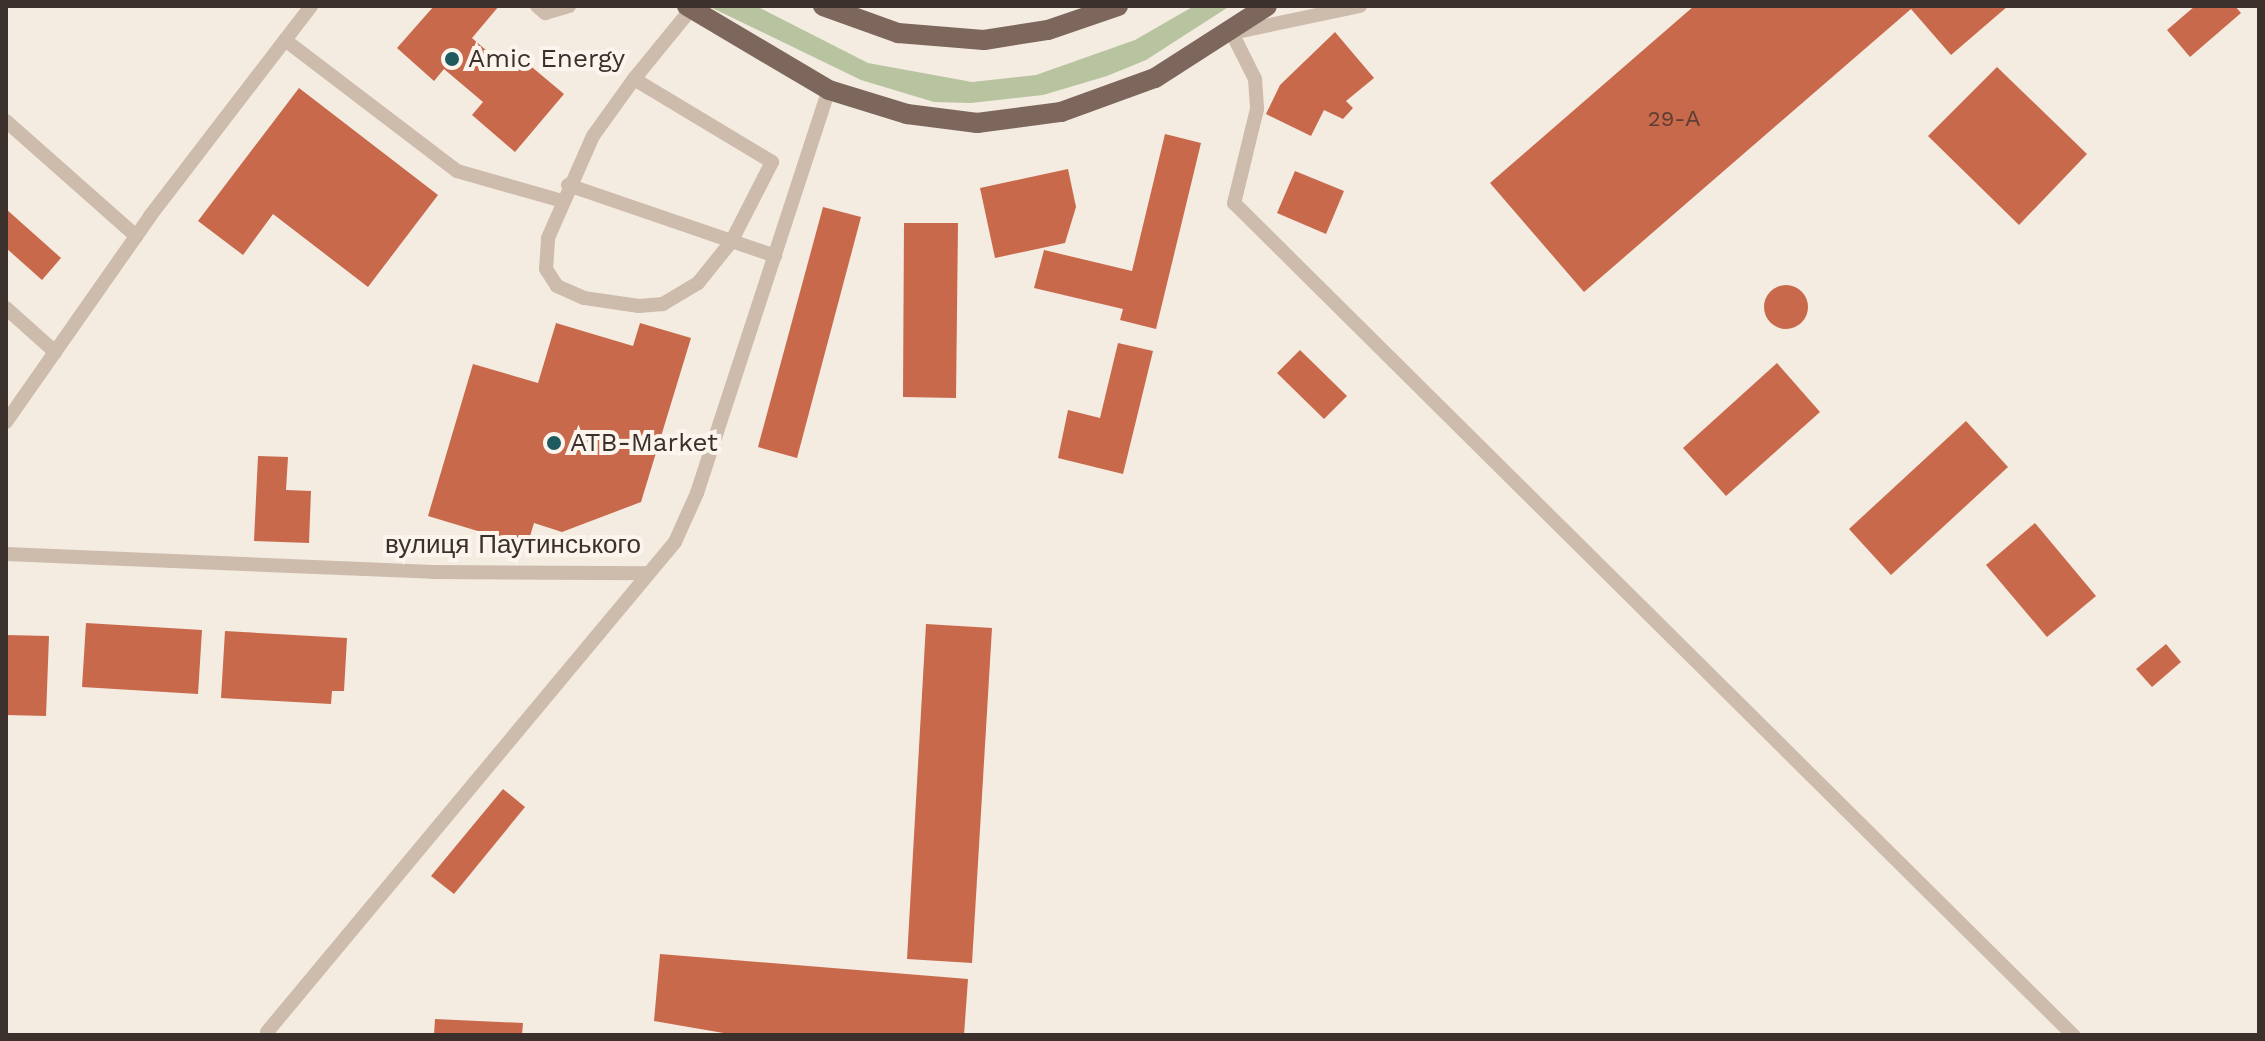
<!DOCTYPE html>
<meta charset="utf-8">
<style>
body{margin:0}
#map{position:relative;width:2265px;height:1041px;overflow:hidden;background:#f4ebe1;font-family:"Work Sans",sans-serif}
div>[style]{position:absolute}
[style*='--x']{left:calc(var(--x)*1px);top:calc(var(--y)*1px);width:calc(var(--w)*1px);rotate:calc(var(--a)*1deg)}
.green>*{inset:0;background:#b8c4a0}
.building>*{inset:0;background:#c8694b}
.round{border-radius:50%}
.lane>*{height:14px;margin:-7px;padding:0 7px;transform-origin:7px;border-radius:7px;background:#cdbbac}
.primary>*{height:20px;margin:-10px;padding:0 10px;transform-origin:10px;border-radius:10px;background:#7d675c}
.dots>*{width:22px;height:22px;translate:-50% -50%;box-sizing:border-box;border:4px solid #fbf5ee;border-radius:50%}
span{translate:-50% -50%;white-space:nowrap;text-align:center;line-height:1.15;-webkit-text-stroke:8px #fbf5ee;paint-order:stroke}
.number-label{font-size:22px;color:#5e3e33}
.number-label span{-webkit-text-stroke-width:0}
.poi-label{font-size:26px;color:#3b302b}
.left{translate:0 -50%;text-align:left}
.street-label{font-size:26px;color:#3b302b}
.frame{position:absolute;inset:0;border:8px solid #3b302b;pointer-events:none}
</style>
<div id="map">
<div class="green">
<div style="clip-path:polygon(708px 6px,756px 6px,868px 63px,972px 82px,1036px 75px,1135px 40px,1194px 6px,1230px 6px,1146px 60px,1107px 76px,1043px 95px,971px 103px,934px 102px,861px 80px)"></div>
</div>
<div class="building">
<div style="clip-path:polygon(434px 6px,499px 6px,472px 38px,510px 71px,521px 58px,564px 94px,515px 152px,472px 115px,483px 102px,444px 69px,434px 81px,397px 48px)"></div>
<div style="clip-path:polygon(1694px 6px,2008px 6px,1951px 55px,1911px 9px,1584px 292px,1490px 183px)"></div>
<div style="clip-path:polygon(2195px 6px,2235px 6px,2241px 13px,2190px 57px,2167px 30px)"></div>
<div style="clip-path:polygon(1335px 32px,1374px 78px,1346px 101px,1353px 108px,1343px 119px,1324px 110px,1311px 136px,1266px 114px,1280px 85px)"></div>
<div style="clip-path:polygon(1997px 67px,2087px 154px,2019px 225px,1928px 136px)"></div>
<div style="clip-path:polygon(299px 88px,438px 195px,368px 287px,273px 214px,243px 255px,198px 221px)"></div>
<div style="clip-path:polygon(1165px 134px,1201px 143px,1156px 329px,1120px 320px,1123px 309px,1034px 288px,1044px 250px,1132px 271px)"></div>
<div style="clip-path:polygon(1068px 169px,1076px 207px,1065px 243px,995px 258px,980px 188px)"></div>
<div style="clip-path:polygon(1295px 171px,1344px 191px,1326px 234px,1277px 213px)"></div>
<div style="clip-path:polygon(823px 207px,861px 217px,797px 458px,758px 447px)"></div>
<div style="clip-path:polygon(6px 209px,61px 258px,42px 280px,6px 248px)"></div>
<div style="clip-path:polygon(904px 223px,958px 223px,956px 398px,903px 397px)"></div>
<div class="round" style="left:1764px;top:285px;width:44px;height:44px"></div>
<div style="clip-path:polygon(556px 323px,633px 346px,640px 323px,691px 338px,641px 502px,562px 532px,534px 523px,527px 546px,428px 516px,473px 364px,538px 383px)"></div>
<div style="clip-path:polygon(1118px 343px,1153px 351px,1123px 474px,1058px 458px,1068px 410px,1100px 418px)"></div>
<div style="clip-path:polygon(1300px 350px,1347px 396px,1324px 419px,1277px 373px)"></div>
<div style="clip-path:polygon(1777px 363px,1820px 412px,1726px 496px,1683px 448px)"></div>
<div style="clip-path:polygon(1966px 421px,2008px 467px,1891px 575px,1849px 529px)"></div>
<div style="clip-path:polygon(258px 456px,288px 457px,286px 490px,311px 491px,309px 543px,254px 541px)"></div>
<div style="clip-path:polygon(2035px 523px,2096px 596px,2047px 637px,1986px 565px)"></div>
<div style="clip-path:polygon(86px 623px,202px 630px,198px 694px,82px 687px)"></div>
<div style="clip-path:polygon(926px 624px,992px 628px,972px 963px,907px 959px)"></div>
<div style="clip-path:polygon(225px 631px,347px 638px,344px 691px,332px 691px,331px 704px,221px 698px)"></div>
<div style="clip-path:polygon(6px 635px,49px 636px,46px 716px,6px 715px)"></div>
<div style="clip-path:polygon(2166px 644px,2181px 662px,2152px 687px,2136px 669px)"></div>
<div style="clip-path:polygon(503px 789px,525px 807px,454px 894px,431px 876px)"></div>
<div style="clip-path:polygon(660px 954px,968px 979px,964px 1035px,735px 1035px,654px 1021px)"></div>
<div style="clip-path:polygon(435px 1019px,523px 1023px,522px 1035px,434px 1035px)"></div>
</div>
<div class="lane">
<div style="--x:537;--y:6;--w:11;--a:41"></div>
<div style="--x:545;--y:13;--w:25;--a:-16"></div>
<div style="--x:1360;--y:6;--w:131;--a:168.1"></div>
<div style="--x:1232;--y:33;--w:51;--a:63.4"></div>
<div style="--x:1255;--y:79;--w:30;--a:86"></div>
<div style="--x:1257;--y:109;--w:97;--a:103.7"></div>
<div style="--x:1234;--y:203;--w:1182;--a:44.76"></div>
<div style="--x:285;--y:40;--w:216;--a:37.3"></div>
<div style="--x:457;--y:171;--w:109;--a:15.9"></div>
<div style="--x:634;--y:79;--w:161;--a:31"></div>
<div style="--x:772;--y:162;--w:90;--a:117.1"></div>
<div style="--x:731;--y:242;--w:53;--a:128.8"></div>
<div style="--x:698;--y:283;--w:41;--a:149"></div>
<div style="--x:663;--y:304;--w:24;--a:175"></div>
<div style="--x:639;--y:306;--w:56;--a:-171.7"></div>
<div style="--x:584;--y:298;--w:30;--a:-156"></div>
<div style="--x:557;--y:286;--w:20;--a:-123"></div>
<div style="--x:546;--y:269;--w:31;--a:-86"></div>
<div style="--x:548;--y:238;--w:111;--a:-66.2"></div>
<div style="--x:593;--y:136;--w:70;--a:-54.3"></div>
<div style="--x:634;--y:79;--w:90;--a:-50.8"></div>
<div style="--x:6;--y:121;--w:174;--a:41.5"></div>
<div style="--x:568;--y:185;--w:219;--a:18.9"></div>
<div style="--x:6;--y:308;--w:66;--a:41.9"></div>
<div style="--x:6;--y:422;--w:251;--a:-55"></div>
<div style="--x:150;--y:216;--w:265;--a:-52.5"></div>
<div style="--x:6;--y:554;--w:427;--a:2.4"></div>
<div style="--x:433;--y:572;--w:216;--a:0.3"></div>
<div style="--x:267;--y:1032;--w:638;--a:-50.22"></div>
<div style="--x:675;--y:542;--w:54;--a:-65.8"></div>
<div style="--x:697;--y:493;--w:424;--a:-71.9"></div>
</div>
<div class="primary">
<div style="--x:687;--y:6;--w:165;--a:30.6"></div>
<div style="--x:829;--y:90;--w:82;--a:17.1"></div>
<div style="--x:907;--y:114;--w:71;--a:7.3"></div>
<div style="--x:977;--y:123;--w:85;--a:-7.5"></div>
<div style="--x:1061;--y:112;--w:100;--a:-19.9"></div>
<div style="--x:1155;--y:78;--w:133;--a:-32.7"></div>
<div style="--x:823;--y:6;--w:80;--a:19.8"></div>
<div style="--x:898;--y:33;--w:86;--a:4.7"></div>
<div style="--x:984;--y:40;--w:65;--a:-8.9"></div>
<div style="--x:1048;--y:30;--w:74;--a:-18.9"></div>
</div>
<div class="dots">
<div style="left:452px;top:59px;background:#1f5a5e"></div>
<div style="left:554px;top:443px;background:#1f5a5e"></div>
</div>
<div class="number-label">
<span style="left:1674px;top:119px">29-А</span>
</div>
<div class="poi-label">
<span class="left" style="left:468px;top:59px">Amic Energy</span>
<span class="left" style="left:570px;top:443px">ATB-Market</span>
</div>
<div class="street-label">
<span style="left:513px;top:545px">вулиця Паутинського</span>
</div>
<div class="frame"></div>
</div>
